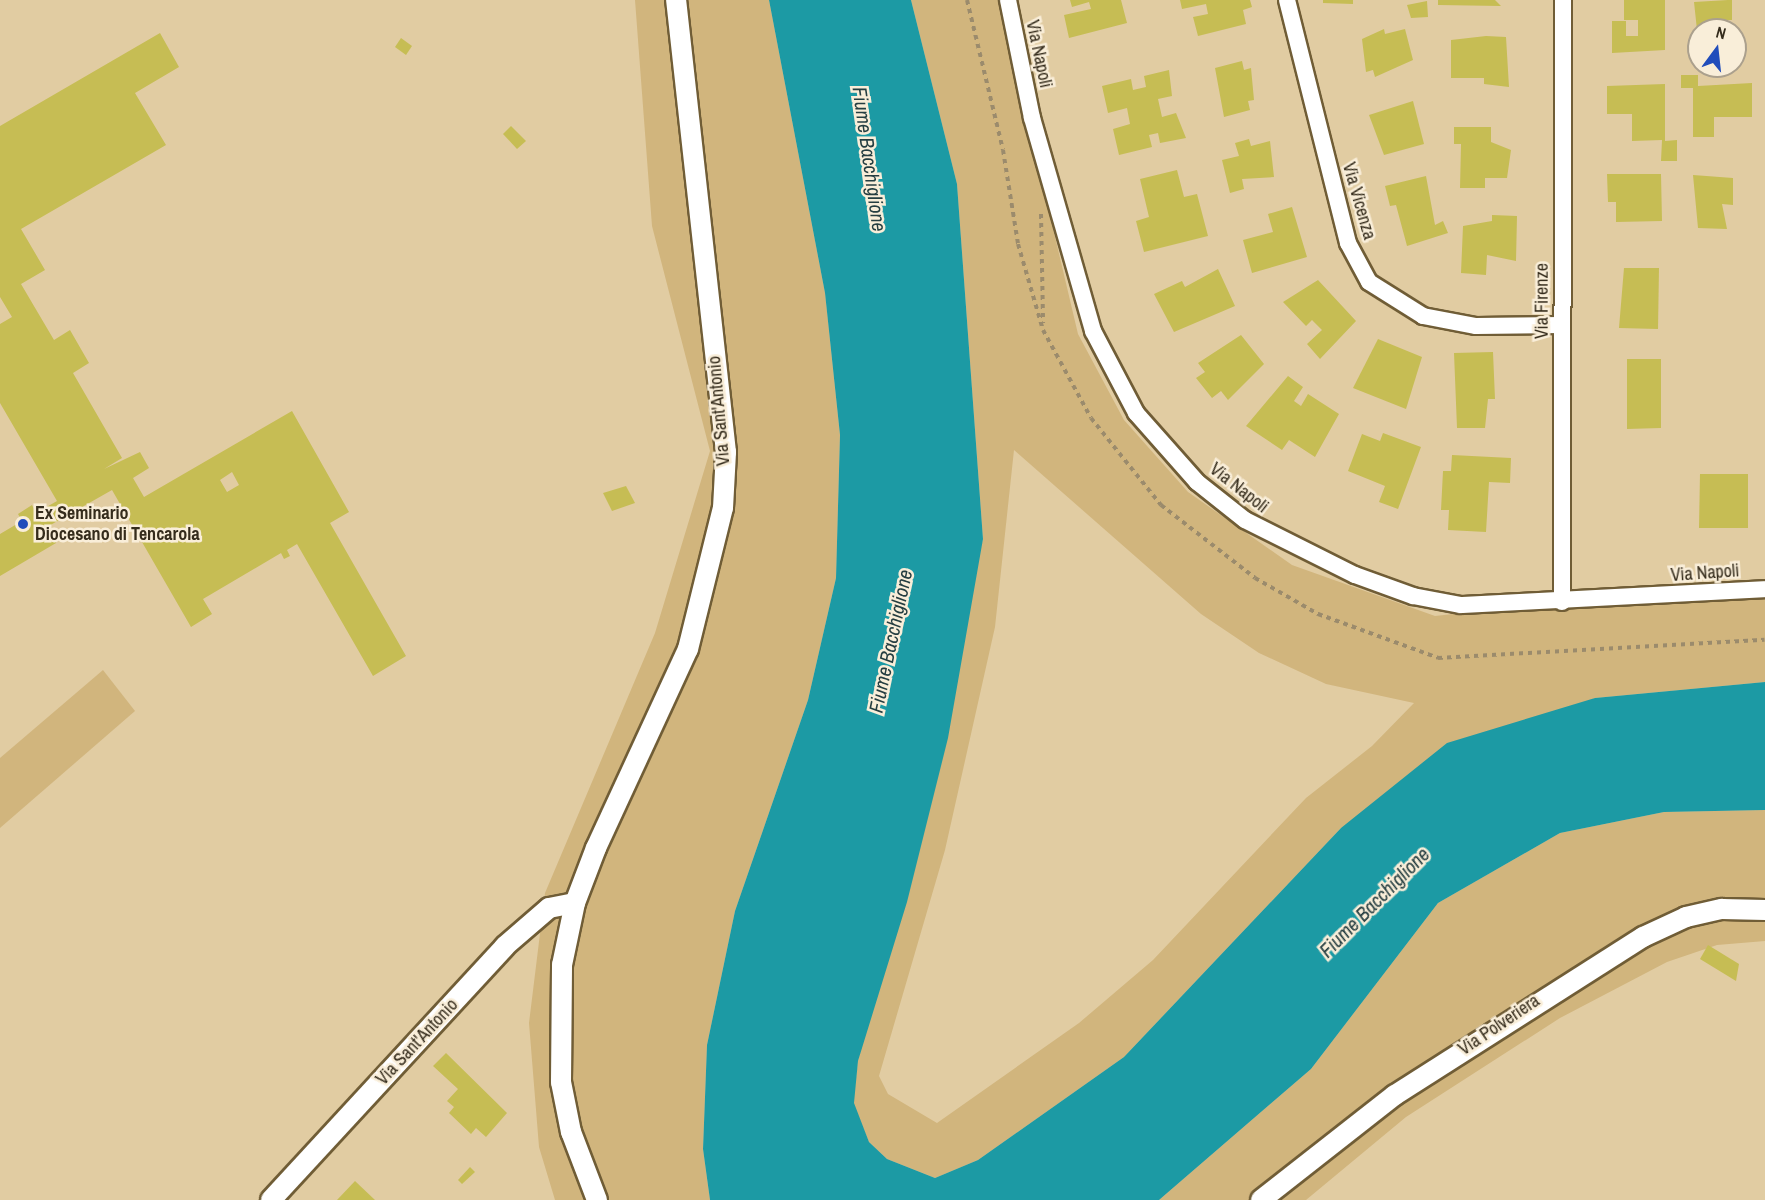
<!DOCTYPE html>
<style>
body{margin:0}
#map{position:relative;width:1765px;height:1200px;overflow:hidden;background:#e1cca2;font-family:"Archivo Narrow",sans-serif}
div>[style]{position:absolute}
[style*='--x']{left:calc(var(--x)*1px);top:calc(var(--y)*1px);width:calc(var(--w)*1px);rotate:calc(var(--a)*1deg)}
.green>*{inset:0;background:#d1b57d}
.water>*{inset:0;background:#1c9aa4}
.building>*{inset:0;background:#c6bd54}
.path>*{height:4px;margin-top:-2px;transform-origin:0;background:repeating-linear-gradient(90deg,#9b8b6c 0 4.5px,transparent 0 9px)}
.roads{filter:drop-shadow(2px 0 #705d36) drop-shadow(-2px 0 #705d36) drop-shadow(0 2px #705d36) drop-shadow(0 -2px #705d36)}
.minor>*{height:16px;margin:-8px;padding:0 8px;transform-origin:8px;border-radius:8px;background:#fff}
.tertiary>*{height:20px;margin:-10px;padding:0 10px;transform-origin:10px;border-radius:10px;background:#fff}
.dots>*{width:16px;height:16px;translate:-50% -50%;box-sizing:border-box;border:3px solid #f9eed9;border-radius:50%}
span{translate:-50% -50%;white-space:nowrap;text-align:center;line-height:1.15;-webkit-text-stroke:5px #f9eed9;paint-order:stroke}
.street-label{font-size:18px;color:#352c1c}
.poi-label{font-size:18px;color:#352c1c;font-weight:700}
.left{translate:0 -50%;text-align:left}
.water-label{font-size:20px;color:#253e41;font-style:italic}
.north{position:absolute;left:1687px;top:18px;width:60px;height:60px;box-sizing:border-box;background:#f9eed9;border:2px solid #aba08d;border-radius:50%;rotate:15deg;font-size:16px;font-weight:700;line-height:24px;text-align:center;color:#352c1c}
.north::after{content:'';display:block;margin:auto;width:21px;height:27px;background:#214dbb;clip-path:polygon(50% 0,100% 100%,50% 72%,0 100%)}
</style>
<div id="map">
<div class="green">
<div style="clip-path:polygon(635px 0,769px 0,825px 293px,840px 435px,836px 578px,808px 700px,735px 911px,707px 1045px,703px 1149px,710px 1200px,555px 1200px,539px 1147px,529px 1023px,545px 893px,655px 633px,710px 451px,652px 226px)"></div>
<div style="clip-path:polygon(evenodd,911px 0,999px 0,1078px 334px,1124px 420px,1188px 492px,1292px 565px,1435px 616px,1562px 602px,1765px 599px,1765px 682px,1595px 698px,1341px 828px,1124px 1057px,978px 1160px,935px 1178px,887px 1159px,869px 1142px,853px 1103px,858px 1061px,983px 539px,957px 184px,911px 0,1014px 450px,1201px 614px,1259px 653px,1326px 684px,1414px 703px,1372px 746px,1306px 798px,1153px 960px,1079px 1023px,937px 1123px,888px 1094px,879px 1076px,945px 850px,995px 627px,1014px 450px)"></div>
<div style="clip-path:polygon(103px 670px,135px 711px,0 828px,0 758px)"></div>
<div style="clip-path:polygon(1765px 810px,1765px 941px,1717px 945px,1667px 962px,1560px 1018px,1406px 1117px,1306px 1200px,1159px 1200px,1311px 1069px,1438px 903px,1560px 833px,1664px 812px)"></div>
</div>
<div class="water">
<div style="clip-path:polygon(769px 0,911px 0,957px 184px,983px 539px,948px 738px,907px 902px,858px 1061px,854px 1103px,869px 1142px,887px 1159px,935px 1178px,978px 1160px,1124px 1057px,1341px 828px,1447px 743px,1595px 698px,1765px 682px,1765px 810px,1664px 812px,1560px 833px,1438px 903px,1311px 1069px,1159px 1200px,710px 1200px,703px 1149px,707px 1045px,735px 911px,808px 700px,836px 578px,840px 435px,825px 293px)"></div>
</div>
<div class="building">
<div style="clip-path:polygon(1070px 0,1121px 0,1127px 23px,1069px 38px,1064px 15px,1091px 9px,1089px 2px,1072px 7px)"></div>
<div style="clip-path:polygon(1180px 0,1250px 0,1252px 7px,1243px 10px,1246px 24px,1198px 36px,1193px 17px,1208px 14px,1206px 4px,1182px 9px)"></div>
<div style="clip-path:polygon(1323px 0,1353px 0,1353px 4px,1323px 3px)"></div>
<div style="clip-path:polygon(1438px 0,1495px 0,1501px 6px,1438px 5px)"></div>
<div style="clip-path:polygon(1624px 0,1665px 0,1665px 50px,1612px 53px,1612px 21px,1626px 21px,1626px 36px,1638px 36px,1638px 20px,1624px 20px)"></div>
<div style="clip-path:polygon(1728px 0,1732px 0,1732px 20px,1728px 20px,1728px 30px,1697px 30px,1694px 2px)"></div>
<div style="clip-path:polygon(1427px 1px,1428px 17px,1411px 18px,1407px 5px)"></div>
<div style="clip-path:polygon(1384px 29px,1385px 34px,1405px 29px,1413px 60px,1375px 77px,1373px 70px,1366px 72px,1362px 39px)"></div>
<div style="clip-path:polygon(1693px 32px,1699px 32px,1699px 49px,1693px 49px)"></div>
<div style="clip-path:polygon(evenodd,160px 33px,179px 67px,135px 93px,166px 145px,21px 229px,45px 270px,21px 284px,54px 340px,70px 330px,89px 363px,73px 373px,122px 458px,104px 469px,140px 452px,149px 468px,133px 478px,144px 497px,292px 411px,349px 512px,330px 523px,406px 656px,373px 676px,297px 544px,287px 550px,290px 556px,284px 559px,281px 553px,203px 599px,212px 614px,191px 627px,112px 490px,47px 527px,56px 543px,0 576px,0 534px,22px 521px,18px 514px,32px 505px,36px 513px,57px 501px,0 403px,0 324px,12px 317px,0 297px,0 126px,160px 33px,232px 472px,239px 485px,227px 492px,220px 480px,232px 472px)"></div>
<div style="clip-path:polygon(1486px 36px,1506px 37px,1509px 87px,1484px 84px,1484px 78px,1451px 78px,1451px 40px)"></div>
<div style="clip-path:polygon(401px 38px,412px 46px,406px 55px,395px 47px)"></div>
<div style="clip-path:polygon(1242px 61px,1244px 70px,1251px 68px,1254px 100px,1248px 101px,1250px 110px,1224px 117px,1215px 68px)"></div>
<div style="clip-path:polygon(1169px 70px,1172px 96px,1158px 99px,1162px 117px,1176px 113px,1186px 138px,1160px 143px,1158px 133px,1149px 135px,1152px 147px,1119px 155px,1113px 129px,1130px 124px,1127px 108px,1108px 113px,1102px 86px,1131px 79px,1133px 90px,1146px 87px,1144px 76px)"></div>
<div style="clip-path:polygon(1681px 75px,1698px 75px,1698px 86px,1752px 83px,1752px 117px,1714px 117px,1714px 137px,1693px 137px,1693px 88px,1681px 88px)"></div>
<div style="clip-path:polygon(1665px 84px,1665px 141px,1677px 140px,1677px 161px,1661px 161px,1662px 140px,1632px 141px,1632px 114px,1607px 114px,1607px 86px)"></div>
<div style="clip-path:polygon(1413px 101px,1424px 144px,1384px 155px,1369px 115px)"></div>
<div style="clip-path:polygon(511px 126px,526px 141px,517px 149px,503px 134px)"></div>
<div style="clip-path:polygon(1454px 127px,1491px 127px,1491px 142px,1511px 150px,1507px 178px,1485px 178px,1485px 188px,1460px 188px,1461px 144px,1454px 144px)"></div>
<div style="clip-path:polygon(1249px 139px,1251px 146px,1270px 141px,1274px 177px,1242px 179px,1244px 189px,1230px 193px,1222px 160px,1239px 156px,1235px 143px)"></div>
<div style="clip-path:polygon(1177px 170px,1184px 197px,1197px 194px,1208px 236px,1144px 252px,1136px 221px,1149px 217px,1140px 179px)"></div>
<div style="clip-path:polygon(1607px 174px,1661px 174px,1662px 221px,1616px 222px,1616px 202px,1608px 202px)"></div>
<div style="clip-path:polygon(1693px 175px,1733px 178px,1733px 205px,1722px 204px,1727px 229px,1698px 228px)"></div>
<div style="clip-path:polygon(1426px 176px,1435px 225px,1443px 221px,1448px 233px,1407px 246px,1396px 205px,1390px 206px,1385px 186px)"></div>
<div style="clip-path:polygon(1292px 207px,1307px 257px,1252px 273px,1243px 240px,1273px 232px,1268px 214px)"></div>
<div style="clip-path:polygon(1492px 215px,1517px 216px,1516px 261px,1487px 255px,1486px 275px,1461px 273px,1463px 226px,1492px 221px)"></div>
<div style="clip-path:polygon(1624px 268px,1659px 268px,1658px 329px,1619px 328px)"></div>
<div style="clip-path:polygon(1218px 269px,1235px 306px,1174px 332px,1154px 294px,1182px 281px,1185px 287px)"></div>
<div style="clip-path:polygon(1318px 280px,1356px 321px,1320px 359px,1307px 344px,1322px 330px,1312px 320px,1306px 326px,1283px 302px)"></div>
<div style="clip-path:polygon(1241px 335px,1264px 364px,1228px 400px,1221px 391px,1212px 398px,1196px 378px,1205px 372px,1198px 363px)"></div>
<div style="clip-path:polygon(1378px 339px,1422px 357px,1406px 409px,1353px 388px)"></div>
<div style="clip-path:polygon(1493px 352px,1495px 399px,1488px 399px,1485px 428px,1457px 428px,1454px 353px)"></div>
<div style="clip-path:polygon(1627px 359px,1661px 359px,1661px 428px,1627px 429px)"></div>
<div style="clip-path:polygon(1288px 376px,1303px 387px,1294px 401px,1301px 406px,1308px 394px,1339px 414px,1315px 457px,1289px 440px,1282px 450px,1246px 426px)"></div>
<div style="clip-path:polygon(1383px 433px,1421px 447px,1398px 509px,1379px 502px,1385px 486px,1348px 471px,1362px 434px,1380px 441px)"></div>
<div style="clip-path:polygon(1452px 455px,1511px 458px,1510px 483px,1489px 482px,1486px 532px,1448px 530px,1449px 510px,1441px 510px,1443px 471px,1451px 471px)"></div>
<div style="clip-path:polygon(1700px 474px,1748px 474px,1748px 528px,1699px 528px)"></div>
<div style="clip-path:polygon(626px 486px,635px 503px,612px 511px,603px 493px)"></div>
<div style="clip-path:polygon(1708px 945px,1739px 964px,1736px 981px,1700px 959px)"></div>
<div style="clip-path:polygon(446px 1053px,507px 1113px,486px 1137px,476px 1128px,471px 1134px,449px 1113px,454px 1107px,447px 1101px,458px 1089px,433px 1066px)"></div>
<div style="clip-path:polygon(470px 1167px,475px 1172px,462px 1184px,458px 1180px)"></div>
<div style="clip-path:polygon(355px 1181px,375px 1200px,337px 1200px)"></div>
</div>
<div class="path">
<div style="--x:967;--y:0;--w:154;--a:76.5"></div>
<div style="--x:1003;--y:150;--w:95;--a:80.9"></div>
<div style="--x:1018;--y:244;--w:90;--a:73.8"></div>
<div style="--x:1043;--y:330;--w:100;--a:61.4"></div>
<div style="--x:1091;--y:418;--w:112;--a:51.2"></div>
<div style="--x:1161;--y:505;--w:119;--a:37.8"></div>
<div style="--x:1255;--y:578;--w:73;--a:29.7"></div>
<div style="--x:1318;--y:614;--w:128;--a:20.1"></div>
<div style="--x:1438;--y:658;--w:327;--a:-3.2"></div>
<div style="--x:1041;--y:214;--w:109;--a:88.9"></div>
</div>
<div class="roads">
<div class="minor">
<div style="--x:1008;--y:0;--w:120;--a:78.5"></div>
<div style="--x:1032;--y:118;--w:222;--a:74"></div>
<div style="--x:1093;--y:331;--w:93;--a:62.3"></div>
<div style="--x:1136;--y:413;--w:92;--a:48.5"></div>
<div style="--x:1197;--y:482;--w:61;--a:38.4"></div>
<div style="--x:1245;--y:520;--w:123;--a:26.6"></div>
<div style="--x:1355;--y:575;--w:62;--a:19.9"></div>
<div style="--x:1413;--y:596;--w:49;--a:10.6"></div>
<div style="--x:1461;--y:605;--w:304;--a:-3"></div>
<div style="--x:1287;--y:0;--w:251;--a:75.9"></div>
<div style="--x:1348;--y:243;--w:44;--a:61.7"></div>
<div style="--x:1369;--y:282;--w:64;--a:32.2"></div>
<div style="--x:1423;--y:316;--w:54;--a:10.7"></div>
<div style="--x:1476;--y:326;--w:85;--a:-0.7"></div>
<div style="--x:1562;--y:602;--w:602;--a:-89.9"></div>
</div>
<div class="tertiary">
<div style="--x:271;--y:1200;--w:345;--a:-47.3"></div>
<div style="--x:505;--y:946;--w:58;--a:-40.8"></div>
<div style="--x:549;--y:908;--w:26;--a:-11"></div>
<div style="--x:597;--y:1200;--w:73;--a:-110.9"></div>
<div style="--x:571;--y:1132;--w:51;--a:-101.3"></div>
<div style="--x:561;--y:1082;--w:117;--a:-89.5"></div>
<div style="--x:562;--y:965;--w:63;--a:-78.2"></div>
<div style="--x:575;--y:903;--w:59;--a:-69.1"></div>
<div style="--x:596;--y:848;--w:219;--a:-65.2"></div>
<div style="--x:688;--y:649;--w:145;--a:-76.1"></div>
<div style="--x:723;--y:508;--w:56;--a:-86.9"></div>
<div style="--x:726;--y:452;--w:455;--a:-96.3"></div>
<div style="--x:1261;--y:1200;--w:170;--a:-38.1"></div>
<div style="--x:1395;--y:1095;--w:294;--a:-32.5"></div>
<div style="--x:1643;--y:937;--w:47;--a:-24.9"></div>
<div style="--x:1686;--y:917;--w:37;--a:-13"></div>
<div style="--x:1722;--y:909;--w:43;--a:1.3"></div>
</div>
</div>
<div class="dots">
<div style="left:23px;top:524px;background:#214dbb"></div>
</div>
<div class="street-label">
<span style="left:1039px;top:54px;rotate:78deg">Via Napoli</span>
<span style="left:1359px;top:201px;rotate:74deg">Via Vicenza</span>
<span style="left:1542px;top:301px;rotate:-90deg">Via Firenze</span>
<span style="left:719px;top:411px;rotate:-95deg">Via Sant'Antonio</span>
<span style="left:1239px;top:488px;rotate:38deg">Via Napoli</span>
<span style="left:1705px;top:573px;rotate:-4deg">Via Napoli</span>
<span style="left:1499px;top:1025px;rotate:-34deg">Via Polveriera</span>
<span style="left:417px;top:1042px;rotate:-47deg">Via Sant'Antonio</span>
</div>
<div class="poi-label">
<span class="left" style="left:35px;top:524px">Ex Seminario<br>Diocesano di Tencarola</span>
</div>
<div class="water-label">
<span style="left:870px;top:159px;rotate:82deg">Fiume Bacchiglione</span>
<span style="left:890px;top:641px;rotate:-78deg">Fiume Bacchiglione</span>
<span style="left:1374px;top:902px;rotate:-45deg">Fiume Bacchiglione</span>
</div>
<div class="north">N</div>
</div>
